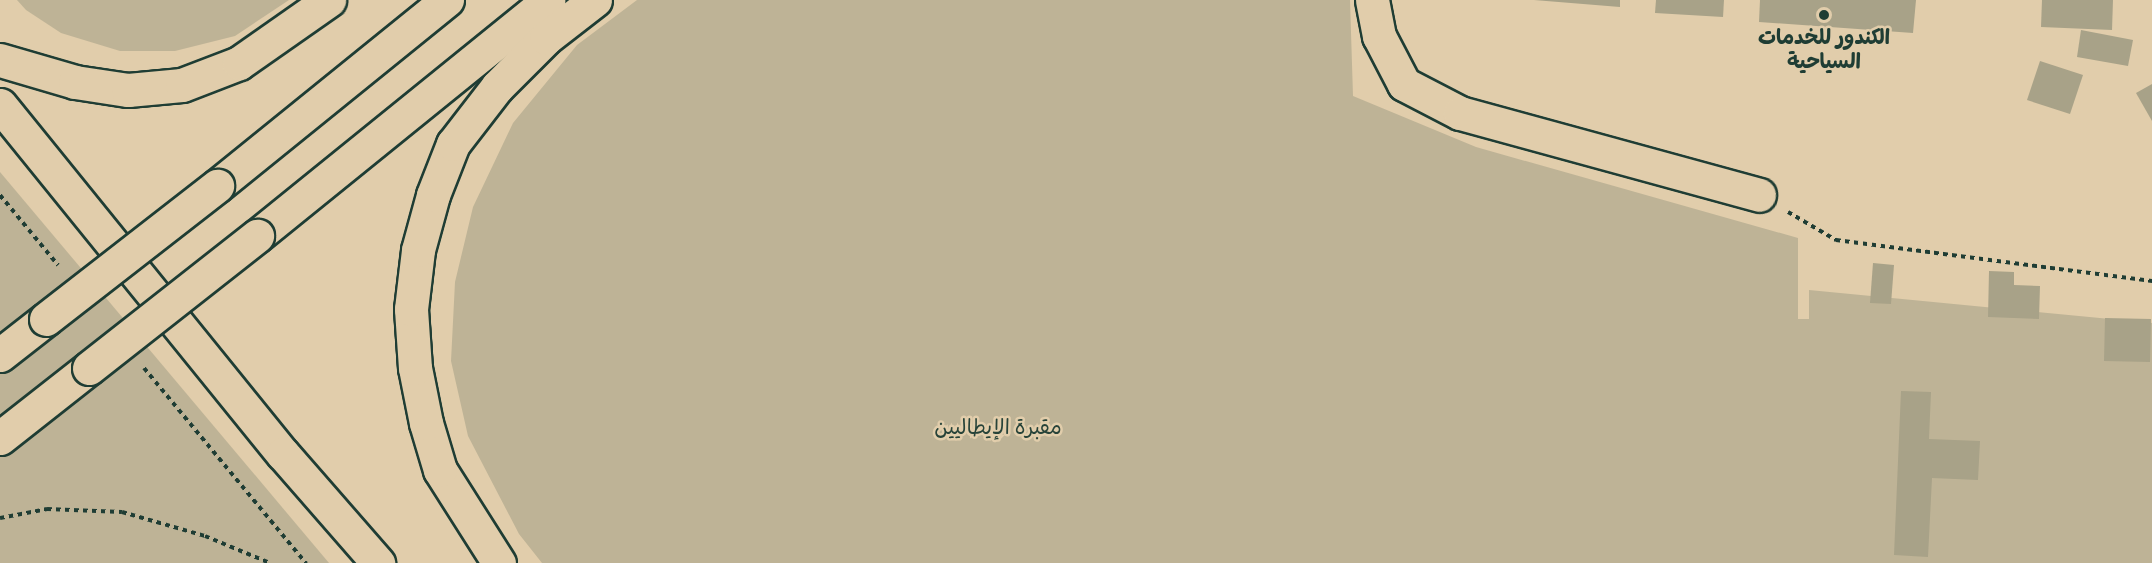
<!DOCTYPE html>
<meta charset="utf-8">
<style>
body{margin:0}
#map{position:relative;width:2152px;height:563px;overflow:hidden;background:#e1cdab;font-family:Itim,"Playpen Sans Arabic",sans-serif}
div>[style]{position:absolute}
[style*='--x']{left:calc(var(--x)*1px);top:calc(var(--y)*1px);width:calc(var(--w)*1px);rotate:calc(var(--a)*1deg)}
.green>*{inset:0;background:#beb396}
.building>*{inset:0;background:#a8a288}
.path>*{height:4px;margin-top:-2px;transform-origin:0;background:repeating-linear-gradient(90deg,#1f3d34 0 4.5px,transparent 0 9px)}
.roads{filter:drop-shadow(2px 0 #1f3d34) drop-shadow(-2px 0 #1f3d34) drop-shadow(0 2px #1f3d34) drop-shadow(0 -2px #1f3d34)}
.minor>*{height:33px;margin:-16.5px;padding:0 16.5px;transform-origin:16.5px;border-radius:16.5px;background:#e1cdab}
.highway>*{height:33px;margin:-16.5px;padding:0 16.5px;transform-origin:16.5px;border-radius:16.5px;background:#e1cdab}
.bridges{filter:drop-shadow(2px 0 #1f3d34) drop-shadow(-2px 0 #1f3d34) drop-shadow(0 2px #1f3d34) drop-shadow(0 -2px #1f3d34)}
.highway-bridge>*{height:33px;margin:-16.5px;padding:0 16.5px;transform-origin:16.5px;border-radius:16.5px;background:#e1cdab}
.dots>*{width:16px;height:16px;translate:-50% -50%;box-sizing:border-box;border:3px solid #e1cdab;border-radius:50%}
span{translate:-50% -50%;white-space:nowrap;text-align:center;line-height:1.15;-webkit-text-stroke:5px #e1cdab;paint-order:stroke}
.poi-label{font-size:21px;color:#1f3d34;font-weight:700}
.park-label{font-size:21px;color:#274339}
</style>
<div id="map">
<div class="green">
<div style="clip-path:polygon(17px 0,289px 0,235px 36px,175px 51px,120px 51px,61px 33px,26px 10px)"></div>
<div style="clip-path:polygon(637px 0,1350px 0,1353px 96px,1476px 147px,1798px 238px,1798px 319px,1809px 319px,1809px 290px,2152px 323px,2152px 563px,542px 563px,519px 534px,468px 436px,451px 361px,455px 282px,473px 207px,513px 123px,577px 45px)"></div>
<div style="clip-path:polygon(0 172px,329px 563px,0 563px)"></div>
</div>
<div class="building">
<div style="clip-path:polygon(1534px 0,1620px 0,1620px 7px)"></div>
<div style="clip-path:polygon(1656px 0,1724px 0,1723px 17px,1655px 13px)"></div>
<div style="clip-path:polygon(1760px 0,1916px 0,1913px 33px,1759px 22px)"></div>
<div style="clip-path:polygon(2042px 0,2113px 0,2112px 30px,2041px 27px)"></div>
<div style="clip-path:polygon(2081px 30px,2133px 40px,2128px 66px,2077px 57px)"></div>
<div style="clip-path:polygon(2040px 61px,2083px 75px,2070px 114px,2027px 100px)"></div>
<div style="clip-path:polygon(2152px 84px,2152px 121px,2136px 93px)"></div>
<div style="clip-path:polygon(1873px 263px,1894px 265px,1891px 304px,1870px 303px)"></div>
<div style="clip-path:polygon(1989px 271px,2014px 272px,2014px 285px,2040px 286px,2039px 319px,1988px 317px)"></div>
<div style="clip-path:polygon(2105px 318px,2151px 319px,2150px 362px,2104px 361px)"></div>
<div style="clip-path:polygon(1901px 391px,1931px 392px,1929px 439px,1980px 441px,1978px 480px,1932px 478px,1928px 557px,1894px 555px)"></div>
</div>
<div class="path">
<div style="--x:0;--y:195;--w:91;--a:50.4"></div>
<div style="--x:1788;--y:212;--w:56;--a:30.3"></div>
<div style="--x:1836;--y:240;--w:319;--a:7.4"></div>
<div style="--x:144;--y:368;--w:254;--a:50.3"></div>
<div style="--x:0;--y:518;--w:48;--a:-10.8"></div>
<div style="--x:47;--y:509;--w:75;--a:2.3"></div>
<div style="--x:122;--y:512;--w:86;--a:16.1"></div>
<div style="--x:205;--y:536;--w:70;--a:22.6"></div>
</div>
<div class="roads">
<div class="minor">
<div style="--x:1372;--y:0;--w:37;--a:79"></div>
<div style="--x:1379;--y:36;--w:54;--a:62.5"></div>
<div style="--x:1404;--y:84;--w:63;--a:27.4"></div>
<div style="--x:1460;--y:113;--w:310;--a:15.3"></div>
</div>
<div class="highway">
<div style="--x:0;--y:60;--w:78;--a:16.3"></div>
<div style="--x:75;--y:82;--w:54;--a:8.6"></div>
<div style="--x:128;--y:90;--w:54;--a:-5.3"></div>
<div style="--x:182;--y:85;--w:61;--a:-21.1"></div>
<div style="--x:239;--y:63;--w:110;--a:-35"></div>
<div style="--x:0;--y:105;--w:449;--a:51"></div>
<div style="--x:283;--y:454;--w:145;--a:48.9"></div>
<div style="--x:217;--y:186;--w:296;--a:-39"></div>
<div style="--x:257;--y:236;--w:375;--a:-39"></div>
<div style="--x:0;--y:355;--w:58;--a:-38"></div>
<div style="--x:0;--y:438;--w:113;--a:-38.2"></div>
<div style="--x:499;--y:563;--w:110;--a:-122.4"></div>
<div style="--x:440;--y:470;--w:49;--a:-106.6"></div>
<div style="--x:426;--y:423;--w:56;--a:-101.3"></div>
<div style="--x:415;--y:368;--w:59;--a:-93.9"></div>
<div style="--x:411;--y:309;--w:59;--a:-83.2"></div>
<div style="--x:418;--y:250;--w:57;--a:-74.7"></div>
<div style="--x:433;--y:195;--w:55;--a:-68.6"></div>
<div style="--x:453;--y:144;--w:72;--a:-52.3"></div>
<div style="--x:497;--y:87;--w:69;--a:-45"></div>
<div style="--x:546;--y:38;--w:62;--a:-37.8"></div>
</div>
</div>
<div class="bridges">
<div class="highway-bridge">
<div style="--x:46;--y:319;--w:217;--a:-37.9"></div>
<div style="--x:89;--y:368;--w:214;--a:-38.2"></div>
</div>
</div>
<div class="dots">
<div style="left:1824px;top:15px;background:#1f3d34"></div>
</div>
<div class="poi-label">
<span style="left:1824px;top:49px">الكندور للخدمات<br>السياحية</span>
</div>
<div class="park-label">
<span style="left:998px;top:427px">مقبرة الإيطاليين</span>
</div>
</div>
